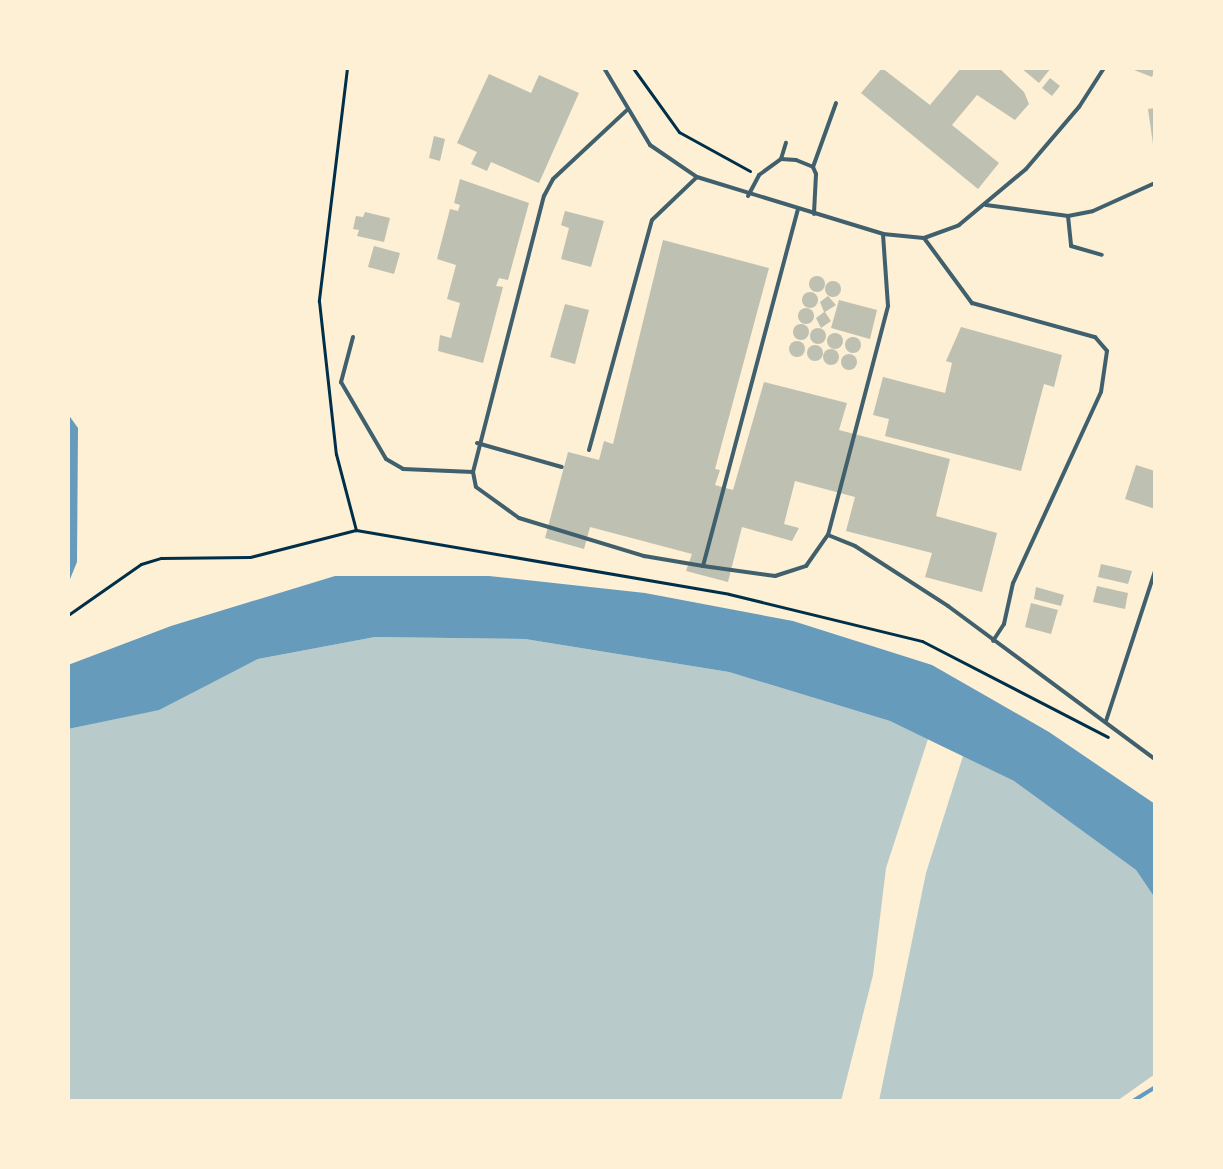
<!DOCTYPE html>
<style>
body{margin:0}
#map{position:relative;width:1223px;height:1169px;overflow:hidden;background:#fdf0d5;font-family:"Archivo Narrow",sans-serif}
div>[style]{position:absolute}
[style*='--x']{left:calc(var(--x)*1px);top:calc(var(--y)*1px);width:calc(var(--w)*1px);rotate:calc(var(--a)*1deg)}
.green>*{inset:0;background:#b9caca}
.water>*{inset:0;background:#669bbc}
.stream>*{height:4px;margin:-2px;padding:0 2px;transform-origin:2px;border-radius:2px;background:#669bbc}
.building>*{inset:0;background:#bec0b2}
.round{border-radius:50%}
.path>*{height:3px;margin:-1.5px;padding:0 1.5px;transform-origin:1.5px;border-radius:1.5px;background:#003049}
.service>*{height:4px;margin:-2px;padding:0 2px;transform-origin:2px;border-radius:2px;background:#3f606c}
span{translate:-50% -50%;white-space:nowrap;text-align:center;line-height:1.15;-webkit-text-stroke:6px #fdf0d5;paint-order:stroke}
.frame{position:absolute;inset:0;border:70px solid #fdf0d5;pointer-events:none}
</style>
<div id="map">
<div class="green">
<div style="clip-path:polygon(375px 637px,525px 639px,729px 672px,890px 721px,928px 739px,886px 868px,873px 975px,841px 1101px,68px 1101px,68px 729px,159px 709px,258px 659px)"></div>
<div style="clip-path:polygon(963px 756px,1014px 781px,1136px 870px,1155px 898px,1155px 1074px,1117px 1101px,879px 1101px,926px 873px)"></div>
</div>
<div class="water">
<div style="clip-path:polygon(68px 414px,78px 428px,77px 562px,68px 584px)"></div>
<div style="clip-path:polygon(335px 576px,489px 576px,645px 593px,793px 621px,932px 665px,1049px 732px,1155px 804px,1155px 898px,1136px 870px,1014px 781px,890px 721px,729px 672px,525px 639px,375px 637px,258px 659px,159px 710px,68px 729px,68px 665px,171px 626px)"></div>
</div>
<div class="stream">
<div style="--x:1133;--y:1101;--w:26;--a:-32"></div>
</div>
<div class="building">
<div style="clip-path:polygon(882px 68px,930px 105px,961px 68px,999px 68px,1024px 92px,1029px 104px,1015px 120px,977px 95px,952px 125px,999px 163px,978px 189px,861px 93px)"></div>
<div style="clip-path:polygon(1021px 68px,1051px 68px,1039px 83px)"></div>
<div style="clip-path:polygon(1129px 68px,1155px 68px,1155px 69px,1152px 77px)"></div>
<div style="clip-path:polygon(489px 74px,531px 93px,539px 75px,579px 93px,539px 183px,491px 162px,487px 171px,471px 164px,477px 152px,457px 143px)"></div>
<div style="clip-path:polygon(1050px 78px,1060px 86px,1052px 96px,1042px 88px)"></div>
<div style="clip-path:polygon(1155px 108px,1155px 144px,1153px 144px,1148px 109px)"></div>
<div style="clip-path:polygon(434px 136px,445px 139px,440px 161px,429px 158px)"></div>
<div style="clip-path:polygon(460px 179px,529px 203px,508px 280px,499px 278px,496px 286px,503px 287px,483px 363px,438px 351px,440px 335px,451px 338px,460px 303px,447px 299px,456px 265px,437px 259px,450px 209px,458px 211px,460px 205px,454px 203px)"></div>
<div style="clip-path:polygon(565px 211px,604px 221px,591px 267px,561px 259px,569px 228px,561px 225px)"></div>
<div style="clip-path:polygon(365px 212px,390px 218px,384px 242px,357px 236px,359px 230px,353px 229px,356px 216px,363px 217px)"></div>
<div style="clip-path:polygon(663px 240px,769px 268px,715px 469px,720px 470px,715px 485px,733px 490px,764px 382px,847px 403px,839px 430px,950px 459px,936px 516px,997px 533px,982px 592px,925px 577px,932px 553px,846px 531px,855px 497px,795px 481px,784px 524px,799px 528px,792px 541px,742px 527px,728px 582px,686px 571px,692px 554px,590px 527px,584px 549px,545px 538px,568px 452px,599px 460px,604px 441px,613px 444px)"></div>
<div style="clip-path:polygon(374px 246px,400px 253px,394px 274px,368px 267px)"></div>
<div class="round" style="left:809px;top:276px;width:16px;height:16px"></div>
<div class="round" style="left:825px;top:281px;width:16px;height:16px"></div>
<div class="round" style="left:802px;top:292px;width:16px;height:16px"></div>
<div style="clip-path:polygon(828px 296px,836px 305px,825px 312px,831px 321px,821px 328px,816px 318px,824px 312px,820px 302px)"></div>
<div style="clip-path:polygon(839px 300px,877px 310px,870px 339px,831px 328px)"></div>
<div style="clip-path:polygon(565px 304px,589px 310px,575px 364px,550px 357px)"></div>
<div class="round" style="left:798px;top:308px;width:16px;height:16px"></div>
<div class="round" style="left:793px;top:324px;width:16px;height:16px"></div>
<div style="clip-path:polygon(961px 327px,1062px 355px,1054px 387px,1044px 384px,1021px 471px,885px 436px,889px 419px,873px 415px,883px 377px,945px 393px,952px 363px,946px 361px)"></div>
<div class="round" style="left:810px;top:328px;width:16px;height:16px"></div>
<div class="round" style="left:827px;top:333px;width:16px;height:16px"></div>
<div class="round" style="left:845px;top:337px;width:16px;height:16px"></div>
<div class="round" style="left:789px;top:341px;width:16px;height:16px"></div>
<div class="round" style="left:807px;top:345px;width:16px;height:16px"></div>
<div class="round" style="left:823px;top:349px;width:16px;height:16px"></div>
<div class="round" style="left:841px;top:354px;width:16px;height:16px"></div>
<div style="clip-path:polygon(1136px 465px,1155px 471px,1155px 509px,1125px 499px)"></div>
<div style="clip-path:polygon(1101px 564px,1132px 571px,1128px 584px,1098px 577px)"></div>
<div style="clip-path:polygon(1097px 586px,1128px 593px,1125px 609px,1093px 602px)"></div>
<div style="clip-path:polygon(1036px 587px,1064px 595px,1061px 606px,1034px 599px)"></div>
<div style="clip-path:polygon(1031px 603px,1058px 610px,1051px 634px,1025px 627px)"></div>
</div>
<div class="path">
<div style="--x:347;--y:68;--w:235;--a:96.9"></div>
<div style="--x:319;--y:301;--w:154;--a:83.7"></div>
<div style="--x:336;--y:454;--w:79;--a:75.3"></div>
<div style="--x:633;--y:68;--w:79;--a:54.3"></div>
<div style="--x:679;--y:132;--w:81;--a:28.8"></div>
<div style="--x:68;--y:615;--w:89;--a:-34.9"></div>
<div style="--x:141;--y:564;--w:21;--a:-17"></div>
<div style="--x:161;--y:558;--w:89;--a:-0.6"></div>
<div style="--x:250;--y:557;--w:109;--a:-14.3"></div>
<div style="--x:356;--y:530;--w:378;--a:9.7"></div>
<div style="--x:729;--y:594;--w:199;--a:13.7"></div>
<div style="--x:922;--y:641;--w:209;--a:27.3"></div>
</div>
<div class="service">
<div style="--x:604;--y:68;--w:90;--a:59.1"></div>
<div style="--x:650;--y:145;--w:57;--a:34.2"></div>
<div style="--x:697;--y:177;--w:195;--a:17"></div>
<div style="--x:883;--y:234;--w:41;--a:5.6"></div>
<div style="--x:924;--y:238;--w:37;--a:-20"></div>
<div style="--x:959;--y:225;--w:87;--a:-39.9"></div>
<div style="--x:1026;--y:169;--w:82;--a:-49.5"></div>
<div style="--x:1079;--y:107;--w:46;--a:-57.3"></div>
<div style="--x:781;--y:159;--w:17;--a:-73"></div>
<div style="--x:813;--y:167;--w:68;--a:-70.2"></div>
<div style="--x:748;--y:196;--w:24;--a:-62"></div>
<div style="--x:759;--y:175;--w:27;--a:-36"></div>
<div style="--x:781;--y:159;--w:15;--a:4"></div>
<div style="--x:796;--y:160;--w:18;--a:22"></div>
<div style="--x:813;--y:167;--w:8;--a:67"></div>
<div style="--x:816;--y:174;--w:40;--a:92.9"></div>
<div style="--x:986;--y:205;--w:83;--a:7.6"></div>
<div style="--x:1068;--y:216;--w:30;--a:84"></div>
<div style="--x:1071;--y:246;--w:32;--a:16"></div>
<div style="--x:1068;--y:216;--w:25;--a:-11"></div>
<div style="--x:1093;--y:211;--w:68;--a:-24.3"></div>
<div style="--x:924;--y:238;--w:81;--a:53.6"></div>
<div style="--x:972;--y:303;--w:128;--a:15.5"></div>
<div style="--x:1095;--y:337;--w:18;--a:49"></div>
<div style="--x:1107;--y:351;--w:41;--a:98.3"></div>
<div style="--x:1101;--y:392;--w:210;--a:114.7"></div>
<div style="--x:1013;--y:583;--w:42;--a:102.4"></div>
<div style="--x:1004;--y:624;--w:20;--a:123"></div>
<div style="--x:353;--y:337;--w:47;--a:104.9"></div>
<div style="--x:341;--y:382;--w:89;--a:59.7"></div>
<div style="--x:386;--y:459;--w:20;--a:30"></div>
<div style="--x:403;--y:469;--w:70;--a:2.5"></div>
<div style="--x:473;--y:472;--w:15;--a:79"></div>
<div style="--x:476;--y:487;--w:53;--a:35.8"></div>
<div style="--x:519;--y:518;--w:131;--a:16.9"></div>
<div style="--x:644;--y:556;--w:60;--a:9.6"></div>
<div style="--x:703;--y:566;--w:73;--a:7.9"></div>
<div style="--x:775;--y:576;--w:33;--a:-18"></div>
<div style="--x:806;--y:566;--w:38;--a:-55"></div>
<div style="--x:828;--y:535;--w:29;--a:22"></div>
<div style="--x:855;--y:546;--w:111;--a:32.8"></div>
<div style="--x:948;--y:606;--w:257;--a:36.5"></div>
<div style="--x:477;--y:443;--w:88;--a:15.8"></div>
<div style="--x:589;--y:450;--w:238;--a:-74.7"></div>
<div style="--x:652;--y:220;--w:62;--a:-43.7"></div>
<div style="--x:473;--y:472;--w:285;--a:-75.6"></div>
<div style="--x:544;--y:196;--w:19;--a:-62"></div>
<div style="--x:553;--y:179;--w:101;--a:-43"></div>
<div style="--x:828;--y:535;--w:237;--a:-75.3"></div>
<div style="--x:888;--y:306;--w:72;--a:-94"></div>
<div style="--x:703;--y:566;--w:368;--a:-75.1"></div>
<div style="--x:1106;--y:721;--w:158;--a:-71.9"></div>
</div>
<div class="frame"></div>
</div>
